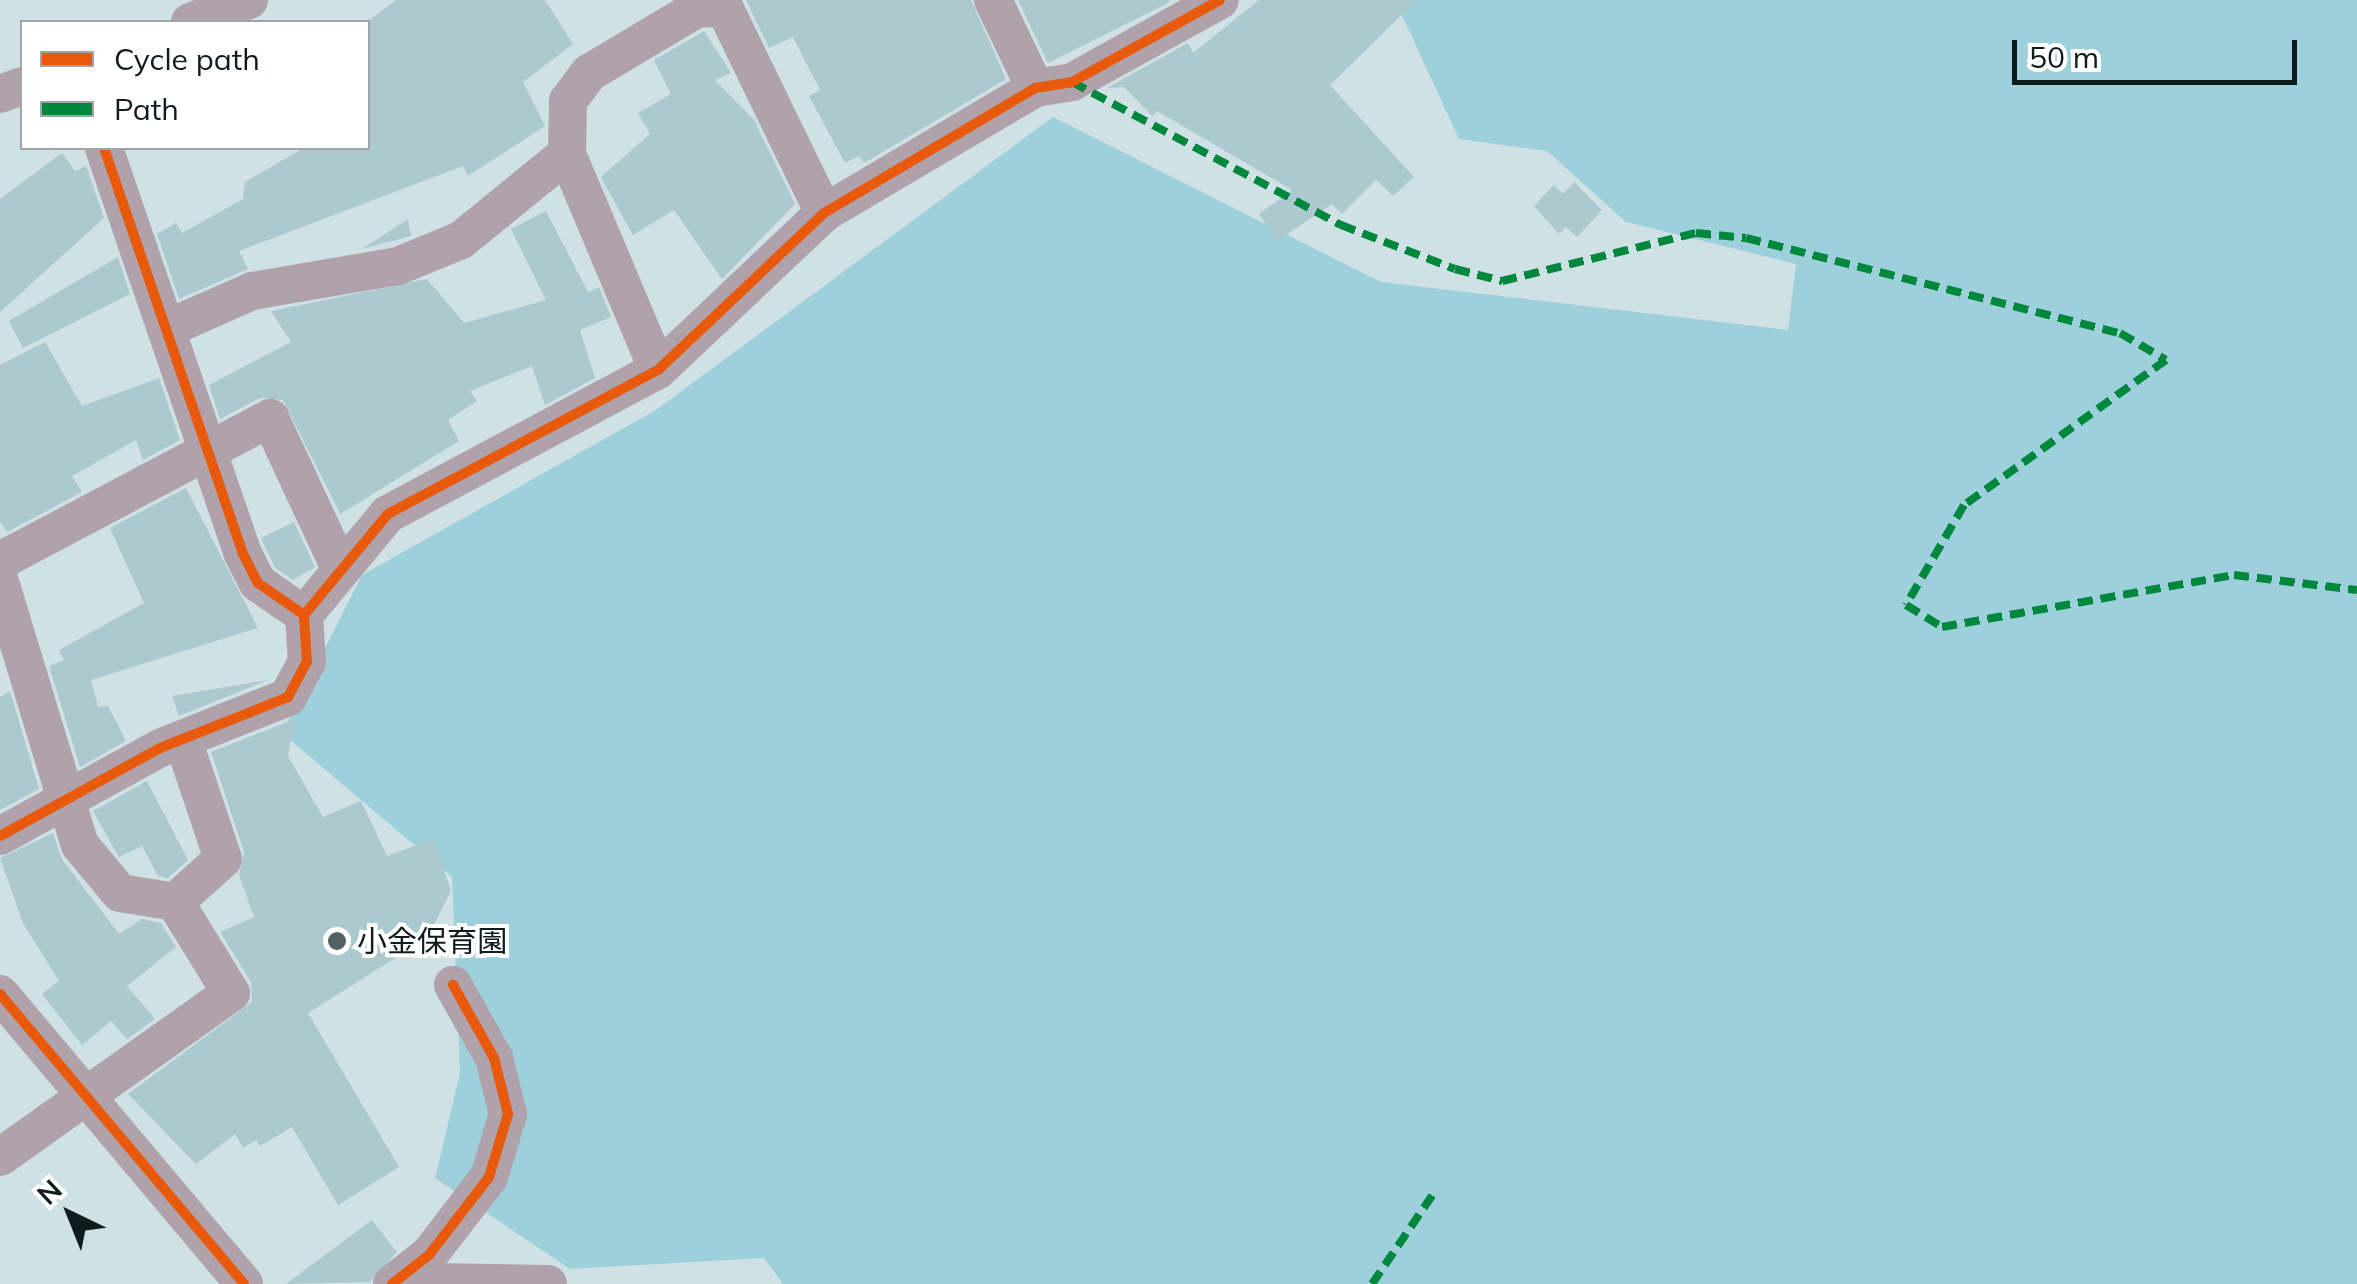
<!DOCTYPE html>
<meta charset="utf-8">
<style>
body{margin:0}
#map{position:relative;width:2357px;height:1284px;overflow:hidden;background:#cfe1e5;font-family:Mulish,"Noto Sans JP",sans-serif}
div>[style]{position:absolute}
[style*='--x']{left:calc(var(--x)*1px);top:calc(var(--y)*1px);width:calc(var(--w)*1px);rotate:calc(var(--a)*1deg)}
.green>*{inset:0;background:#9ed0db}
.building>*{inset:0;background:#abc9cf}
.minor>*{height:38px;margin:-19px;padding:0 19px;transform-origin:19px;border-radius:19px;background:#afa2aa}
.quiet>*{height:8px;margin-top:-4px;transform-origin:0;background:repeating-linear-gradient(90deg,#00873e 0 15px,transparent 0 23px)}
.cycleway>*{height:10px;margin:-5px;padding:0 5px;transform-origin:5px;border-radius:5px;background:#e8590c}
.dots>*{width:28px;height:28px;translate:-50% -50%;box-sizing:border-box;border:5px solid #fff;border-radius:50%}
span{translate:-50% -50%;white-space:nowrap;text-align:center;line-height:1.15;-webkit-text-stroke:8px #fff;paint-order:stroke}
.poi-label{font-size:30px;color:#0f1c1e}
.left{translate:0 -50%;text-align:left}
.legend{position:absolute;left:20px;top:20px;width:350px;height:130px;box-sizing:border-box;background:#fff;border:2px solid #9fa4a5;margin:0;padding:12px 18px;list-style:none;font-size:30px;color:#0f1c1e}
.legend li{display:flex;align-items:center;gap:20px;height:50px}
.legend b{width:50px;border:2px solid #9fa4a5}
.north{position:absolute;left:20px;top:1164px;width:100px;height:100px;-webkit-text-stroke:8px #fff;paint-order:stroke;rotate:317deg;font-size:28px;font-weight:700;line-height:40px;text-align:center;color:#0f1c1e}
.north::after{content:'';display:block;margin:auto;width:35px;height:45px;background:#0f1c1e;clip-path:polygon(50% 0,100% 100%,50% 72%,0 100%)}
.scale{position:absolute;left:2012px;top:40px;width:285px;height:45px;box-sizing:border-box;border:5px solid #0f1c1e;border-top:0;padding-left:12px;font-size:30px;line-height:35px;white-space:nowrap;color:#0f1c1e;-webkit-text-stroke:8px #fff;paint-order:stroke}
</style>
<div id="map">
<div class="green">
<div style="clip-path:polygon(1395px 0,2357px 0,2357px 1284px,783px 1284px,764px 1258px,570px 1269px,435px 1178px,460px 1073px,452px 877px,282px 733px,362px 575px,656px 410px,1053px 117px,1381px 282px,1788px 330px,1796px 264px,1626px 222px,1547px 151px,1459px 139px)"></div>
</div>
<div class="building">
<div style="clip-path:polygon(396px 0,545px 0,573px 44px,523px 82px,545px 126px,468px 176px,463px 166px,239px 251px,248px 269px,179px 299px,157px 234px,176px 223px,182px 233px,243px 199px,245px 182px,304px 148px,368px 148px,368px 21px)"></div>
<div style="clip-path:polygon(746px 0,971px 0,1006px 79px,864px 163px,859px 156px,845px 163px,809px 96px,820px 90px,793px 37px,769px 48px)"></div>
<div style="clip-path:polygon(1018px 0,1168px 0,1170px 2px,1048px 63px)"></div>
<div style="clip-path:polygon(1259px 0,1417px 0,1330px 85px,1414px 177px,1393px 196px,1376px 180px,1342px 214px,1332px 204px,1277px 241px,1259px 214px,1292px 190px,1157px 111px,1152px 116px,1124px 87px,1107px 88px,1188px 43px,1193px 53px)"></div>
<div style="clip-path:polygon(704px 31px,731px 73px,715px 80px,754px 120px,795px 204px,722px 279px,674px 210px,633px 235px,601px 177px,650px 134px,638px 113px,671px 94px,654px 60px)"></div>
<div style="clip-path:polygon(62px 153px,75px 171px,86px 166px,104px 218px,0 312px,0 199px)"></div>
<div style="clip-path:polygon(1574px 182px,1602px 210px,1577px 237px,1566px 227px,1559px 234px,1534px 206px,1554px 185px,1563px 194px)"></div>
<div style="clip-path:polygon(546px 211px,588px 292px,599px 287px,611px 317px,580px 330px,595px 378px,545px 405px,532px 366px,470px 391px,477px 401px,448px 420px,459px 441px,340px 514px,283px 400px,260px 398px,220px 419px,209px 385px,291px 342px,271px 311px,427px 279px,464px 323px,546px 300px,511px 229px)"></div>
<div style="clip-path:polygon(408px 219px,411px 236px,362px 249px)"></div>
<div style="clip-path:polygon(118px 257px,130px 294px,23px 348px,9px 321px)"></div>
<div style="clip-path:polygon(45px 342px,82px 406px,159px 378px,180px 440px,143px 460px,136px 440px,72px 476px,82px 492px,7px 532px,0 522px,0 365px)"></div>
<div style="clip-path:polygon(186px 488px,258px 628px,91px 680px,98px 707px,108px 706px,126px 741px,80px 767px,49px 666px,64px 660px,59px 650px,144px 603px,110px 528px)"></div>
<div style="clip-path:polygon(294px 522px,315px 567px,293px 580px,275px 568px,261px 538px)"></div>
<div style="clip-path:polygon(268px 680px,179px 716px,172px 696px)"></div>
<div style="clip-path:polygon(10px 691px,39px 789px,0 810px,0 697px)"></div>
<div style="clip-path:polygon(295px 719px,288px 756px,323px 817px,361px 801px,387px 856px,433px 839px,451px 891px,427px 938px,308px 1013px,399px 1167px,338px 1205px,292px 1127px,260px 1146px,256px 1140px,243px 1148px,235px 1134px,196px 1164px,128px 1094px,252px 1002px,251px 982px,220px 932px,254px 917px,239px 875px,244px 852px,211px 752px)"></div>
<div style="clip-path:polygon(147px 781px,188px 860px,168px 878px,158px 876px,142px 846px,119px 857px,93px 811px)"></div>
<div style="clip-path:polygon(53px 833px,62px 859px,119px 934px,142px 919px,161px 923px,176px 947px,127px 986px,155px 1019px,127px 1039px,111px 1021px,82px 1045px,42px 994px,59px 981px,23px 923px,0 858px)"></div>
<div style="clip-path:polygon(372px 1220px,397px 1252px,370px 1282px,286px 1284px)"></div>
</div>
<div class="minor">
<div style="--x:993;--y:0;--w:98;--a:64.5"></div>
<div style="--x:190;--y:22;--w:63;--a:-20.4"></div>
<div style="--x:0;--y:94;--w:23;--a:-20"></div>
<div style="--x:104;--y:148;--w:427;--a:71.1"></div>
<div style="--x:242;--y:552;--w:35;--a:63"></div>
<div style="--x:258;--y:583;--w:56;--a:34.8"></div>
<div style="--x:567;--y:154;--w:53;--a:-88.9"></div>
<div style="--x:568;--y:101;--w:35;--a:-53"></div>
<div style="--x:589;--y:73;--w:127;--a:-30.8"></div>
<div style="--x:698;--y:8;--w:27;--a:2"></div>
<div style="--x:725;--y:9;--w:227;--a:64.1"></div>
<div style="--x:166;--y:329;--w:94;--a:-23.8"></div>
<div style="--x:252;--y:291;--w:148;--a:-9.7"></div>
<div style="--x:398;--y:266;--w:68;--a:-22.4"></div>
<div style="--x:461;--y:240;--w:136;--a:-39.1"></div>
<div style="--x:567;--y:154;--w:234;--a:67.2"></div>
<div style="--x:0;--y:561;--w:306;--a:-27.9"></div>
<div style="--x:270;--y:418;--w:168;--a:65"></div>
<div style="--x:0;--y:582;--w:275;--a:73.1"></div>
<div style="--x:80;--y:845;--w:62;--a:50.2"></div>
<div style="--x:120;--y:893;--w:56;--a:9.3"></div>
<div style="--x:175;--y:902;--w:107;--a:58.4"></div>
<div style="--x:231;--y:993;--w:283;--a:144.6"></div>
<div style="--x:0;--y:836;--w:183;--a:-28.8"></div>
<div style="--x:160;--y:748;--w:138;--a:-21.7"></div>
<div style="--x:288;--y:697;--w:40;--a:-62"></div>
<div style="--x:307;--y:662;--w:47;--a:-93.7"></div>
<div style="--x:304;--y:615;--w:131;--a:-50.3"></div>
<div style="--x:388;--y:514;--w:306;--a:-28.1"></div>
<div style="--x:658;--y:370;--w:228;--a:-43.4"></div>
<div style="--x:824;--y:213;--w:245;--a:-30.6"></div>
<div style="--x:1035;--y:88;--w:37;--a:-9"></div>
<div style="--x:1072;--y:82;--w:169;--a:-29"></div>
<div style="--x:175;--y:902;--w:64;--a:-41.9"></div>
<div style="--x:223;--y:859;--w:126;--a:-108.6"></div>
<div style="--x:0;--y:994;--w:379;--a:49.9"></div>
<div style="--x:406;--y:1273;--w:22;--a:24"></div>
<div style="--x:426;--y:1282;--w:122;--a:0.9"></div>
<div style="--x:392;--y:1284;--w:47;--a:-38.1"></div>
<div style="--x:429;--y:1255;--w:98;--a:-52.4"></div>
<div style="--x:489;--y:1177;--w:66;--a:-73.2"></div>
<div style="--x:508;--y:1114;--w:58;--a:-104"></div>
<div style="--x:494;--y:1058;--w:84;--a:-119.3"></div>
</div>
<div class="quiet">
<div style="--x:1072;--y:82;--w:305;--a:28"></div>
<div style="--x:1341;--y:225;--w:122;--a:21.1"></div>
<div style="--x:1455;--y:269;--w:49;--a:14.3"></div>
<div style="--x:1502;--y:281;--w:200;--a:-13.9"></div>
<div style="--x:1696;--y:233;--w:50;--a:5.7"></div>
<div style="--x:1746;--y:238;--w:386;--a:14.3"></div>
<div style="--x:2120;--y:333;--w:53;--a:30.4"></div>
<div style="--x:2166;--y:360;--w:249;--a:144.3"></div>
<div style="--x:1964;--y:505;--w:116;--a:120.1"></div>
<div style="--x:1906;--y:605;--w:42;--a:31.4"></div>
<div style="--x:1942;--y:627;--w:297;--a:-10.1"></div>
<div style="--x:2234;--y:575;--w:124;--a:7"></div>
<div style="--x:1372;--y:1284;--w:114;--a:-55.8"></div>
</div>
<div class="cycleway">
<div style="--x:104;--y:148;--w:427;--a:71.1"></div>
<div style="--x:242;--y:552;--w:35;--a:63"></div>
<div style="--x:258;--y:583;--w:56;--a:34.8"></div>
<div style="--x:0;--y:836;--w:183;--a:-28.8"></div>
<div style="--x:160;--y:748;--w:138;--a:-21.7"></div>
<div style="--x:288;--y:697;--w:40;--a:-62"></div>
<div style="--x:307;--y:662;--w:47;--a:-93.7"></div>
<div style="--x:304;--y:615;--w:131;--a:-50.3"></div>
<div style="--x:388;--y:514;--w:306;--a:-28.1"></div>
<div style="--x:658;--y:370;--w:228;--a:-43.4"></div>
<div style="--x:824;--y:213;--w:245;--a:-30.6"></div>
<div style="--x:1035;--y:88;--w:37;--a:-9"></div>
<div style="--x:1072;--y:82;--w:169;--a:-29"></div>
<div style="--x:0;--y:994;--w:379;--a:49.9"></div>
<div style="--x:392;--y:1284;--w:47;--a:-38.1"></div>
<div style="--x:429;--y:1255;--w:98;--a:-52.4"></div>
<div style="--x:489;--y:1177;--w:66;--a:-73.2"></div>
<div style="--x:508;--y:1114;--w:58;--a:-104"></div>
<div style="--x:494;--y:1058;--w:84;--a:-119.3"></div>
</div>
<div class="dots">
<div style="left:337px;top:941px;background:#526164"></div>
</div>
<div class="poi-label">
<span class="left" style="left:357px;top:941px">小金保育園</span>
</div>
<ul class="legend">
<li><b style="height:12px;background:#e8590c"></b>Cycle path</li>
<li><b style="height:12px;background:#00873e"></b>Path</li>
</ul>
<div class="north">N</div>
<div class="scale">50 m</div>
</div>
